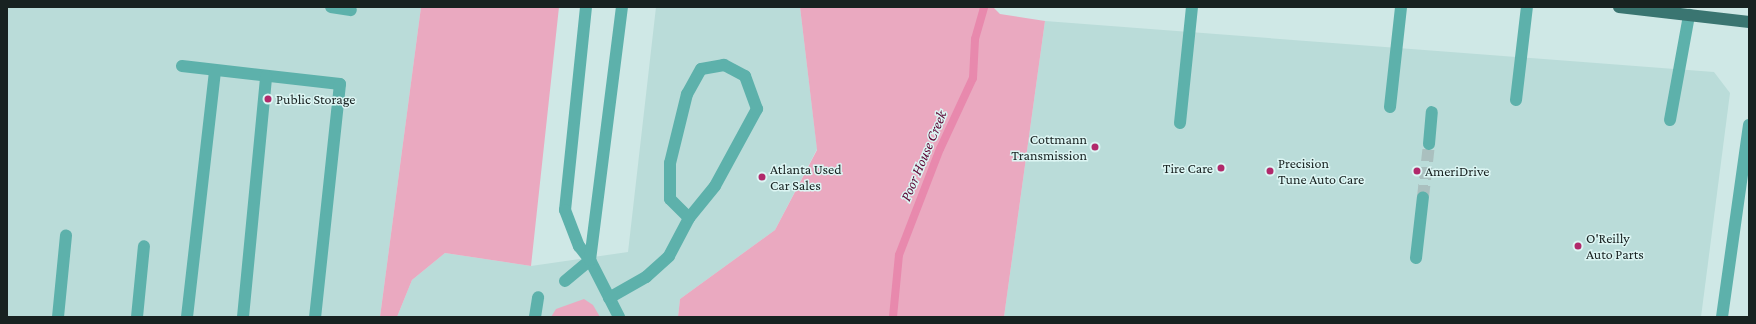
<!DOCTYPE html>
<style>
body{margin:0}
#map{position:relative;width:1756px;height:324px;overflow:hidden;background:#cfe8e6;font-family:"Crimson Pro",serif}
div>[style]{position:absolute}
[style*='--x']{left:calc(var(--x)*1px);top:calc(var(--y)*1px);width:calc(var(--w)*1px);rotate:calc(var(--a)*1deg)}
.built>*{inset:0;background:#badcd9}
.green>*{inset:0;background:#eaa9c0}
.stream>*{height:8px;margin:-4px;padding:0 4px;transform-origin:4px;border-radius:4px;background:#e889ad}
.minor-tunnel>*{height:12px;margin-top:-6px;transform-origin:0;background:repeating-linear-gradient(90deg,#aac0bf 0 12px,transparent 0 18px)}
.minor>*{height:12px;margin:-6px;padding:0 6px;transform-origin:6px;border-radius:6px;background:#5db1ab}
.major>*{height:12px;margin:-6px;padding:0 6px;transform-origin:6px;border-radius:6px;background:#3a7571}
.dots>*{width:11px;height:11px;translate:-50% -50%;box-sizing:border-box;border:2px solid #dcf5f3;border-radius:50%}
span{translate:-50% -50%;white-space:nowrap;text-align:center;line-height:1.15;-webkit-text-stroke:3px #dcf5f3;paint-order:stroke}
.poi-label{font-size:14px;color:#182221}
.left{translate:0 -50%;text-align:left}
.right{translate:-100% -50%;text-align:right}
.water-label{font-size:15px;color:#5c0533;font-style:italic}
.frame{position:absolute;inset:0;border:8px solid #182221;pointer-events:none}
</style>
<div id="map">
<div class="built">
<div style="clip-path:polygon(7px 7px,421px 7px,380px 317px,7px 317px)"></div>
<div style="clip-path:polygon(656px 7px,800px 7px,817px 149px,775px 230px,680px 299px,678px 317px,397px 317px,412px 280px,445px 253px,531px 266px,628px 252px)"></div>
<div style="clip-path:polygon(1045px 21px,1714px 72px,1730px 93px,1701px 317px,1004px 317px)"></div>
</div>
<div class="green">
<div style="clip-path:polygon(421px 7px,559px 7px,531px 266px,445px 253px,412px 280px,397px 317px,380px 317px)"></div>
<div style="clip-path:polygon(800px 7px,993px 7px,1000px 14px,1045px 21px,1004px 317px,678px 317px,680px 299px,775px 230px,817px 150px)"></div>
<div style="clip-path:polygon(584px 299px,593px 305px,600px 317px,551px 317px,556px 309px)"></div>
</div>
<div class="stream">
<div style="--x:893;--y:317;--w:62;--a:-84.5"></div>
<div style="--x:899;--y:255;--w:114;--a:-68.9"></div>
<div style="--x:940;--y:149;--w:78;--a:-65.1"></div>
<div style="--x:973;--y:78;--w:39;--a:-87"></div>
<div style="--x:975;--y:39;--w:33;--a:-74"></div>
</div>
<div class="minor-tunnel">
<div style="--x:1423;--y:197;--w:53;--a:-83.5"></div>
</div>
<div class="minor">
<div style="--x:331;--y:7;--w:20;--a:9"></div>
<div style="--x:586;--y:7;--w:204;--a:95.9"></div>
<div style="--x:565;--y:210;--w:39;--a:69"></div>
<div style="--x:579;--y:246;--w:18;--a:52"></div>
<div style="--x:590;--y:260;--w:64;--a:63"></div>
<div style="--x:182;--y:66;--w:159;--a:6.5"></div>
<div style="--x:340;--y:84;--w:234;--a:96.1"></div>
<div style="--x:1516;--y:100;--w:94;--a:-83.3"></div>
<div style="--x:1390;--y:107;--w:101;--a:-83.7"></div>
<div style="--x:1670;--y:120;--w:107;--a:-79.7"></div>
<div style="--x:1180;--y:123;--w:117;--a:-84.1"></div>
<div style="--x:1429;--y:144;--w:32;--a:-85"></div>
<div style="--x:1416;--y:258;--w:61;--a:-83.5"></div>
<div style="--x:565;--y:281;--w:33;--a:-40"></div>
<div style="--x:590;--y:260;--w:255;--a:-82.8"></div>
<div style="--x:609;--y:298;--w:43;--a:-29.6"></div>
<div style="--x:646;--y:277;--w:31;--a:-42"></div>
<div style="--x:669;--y:256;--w:43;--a:-62.2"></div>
<div style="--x:689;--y:218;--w:41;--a:-50.9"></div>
<div style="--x:715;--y:186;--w:88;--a:-61.4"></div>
<div style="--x:757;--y:109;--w:35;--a:-110"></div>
<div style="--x:745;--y:76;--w:24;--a:-152"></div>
<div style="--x:724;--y:65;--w:23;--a:170"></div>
<div style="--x:701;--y:69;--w:29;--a:119"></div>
<div style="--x:687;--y:94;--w:71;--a:103.8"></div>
<div style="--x:670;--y:163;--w:36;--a:90"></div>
<div style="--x:670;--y:199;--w:27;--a:45"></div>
<div style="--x:58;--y:317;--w:82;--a:-84.4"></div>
<div style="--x:137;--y:317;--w:71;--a:-84.4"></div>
<div style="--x:187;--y:317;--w:248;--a:-83.5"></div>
<div style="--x:243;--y:317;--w:242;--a:-84.5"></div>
<div style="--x:535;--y:317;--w:20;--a:-81"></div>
<div style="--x:1722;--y:317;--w:194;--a:-82"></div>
</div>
<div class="major">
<div style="--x:1619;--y:7;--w:131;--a:6.6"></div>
</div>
<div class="dots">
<div style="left:268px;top:99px;background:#b1296b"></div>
<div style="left:1095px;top:147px;background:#b1296b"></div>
<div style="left:1221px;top:168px;background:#b1296b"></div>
<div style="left:1270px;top:171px;background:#b1296b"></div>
<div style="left:1417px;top:171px;background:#b1296b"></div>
<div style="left:762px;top:177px;background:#b1296b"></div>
<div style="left:1578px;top:246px;background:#b1296b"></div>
</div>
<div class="poi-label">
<span class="left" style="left:276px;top:99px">Public Storage</span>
<span class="right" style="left:1087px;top:147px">Cottmann<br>Transmission</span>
<span class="left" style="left:1278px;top:171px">Precision<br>Tune Auto Care</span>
<span class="right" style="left:1213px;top:168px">Tire Care</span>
<span class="left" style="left:770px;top:177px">Atlanta Used<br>Car Sales</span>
<span class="left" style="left:1425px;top:171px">AmeriDrive</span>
<span class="left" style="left:1586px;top:246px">O'Reilly<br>Auto Parts</span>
</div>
<div class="water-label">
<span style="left:924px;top:156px;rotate:-67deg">Poor House Creek</span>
</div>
<div class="frame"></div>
</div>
